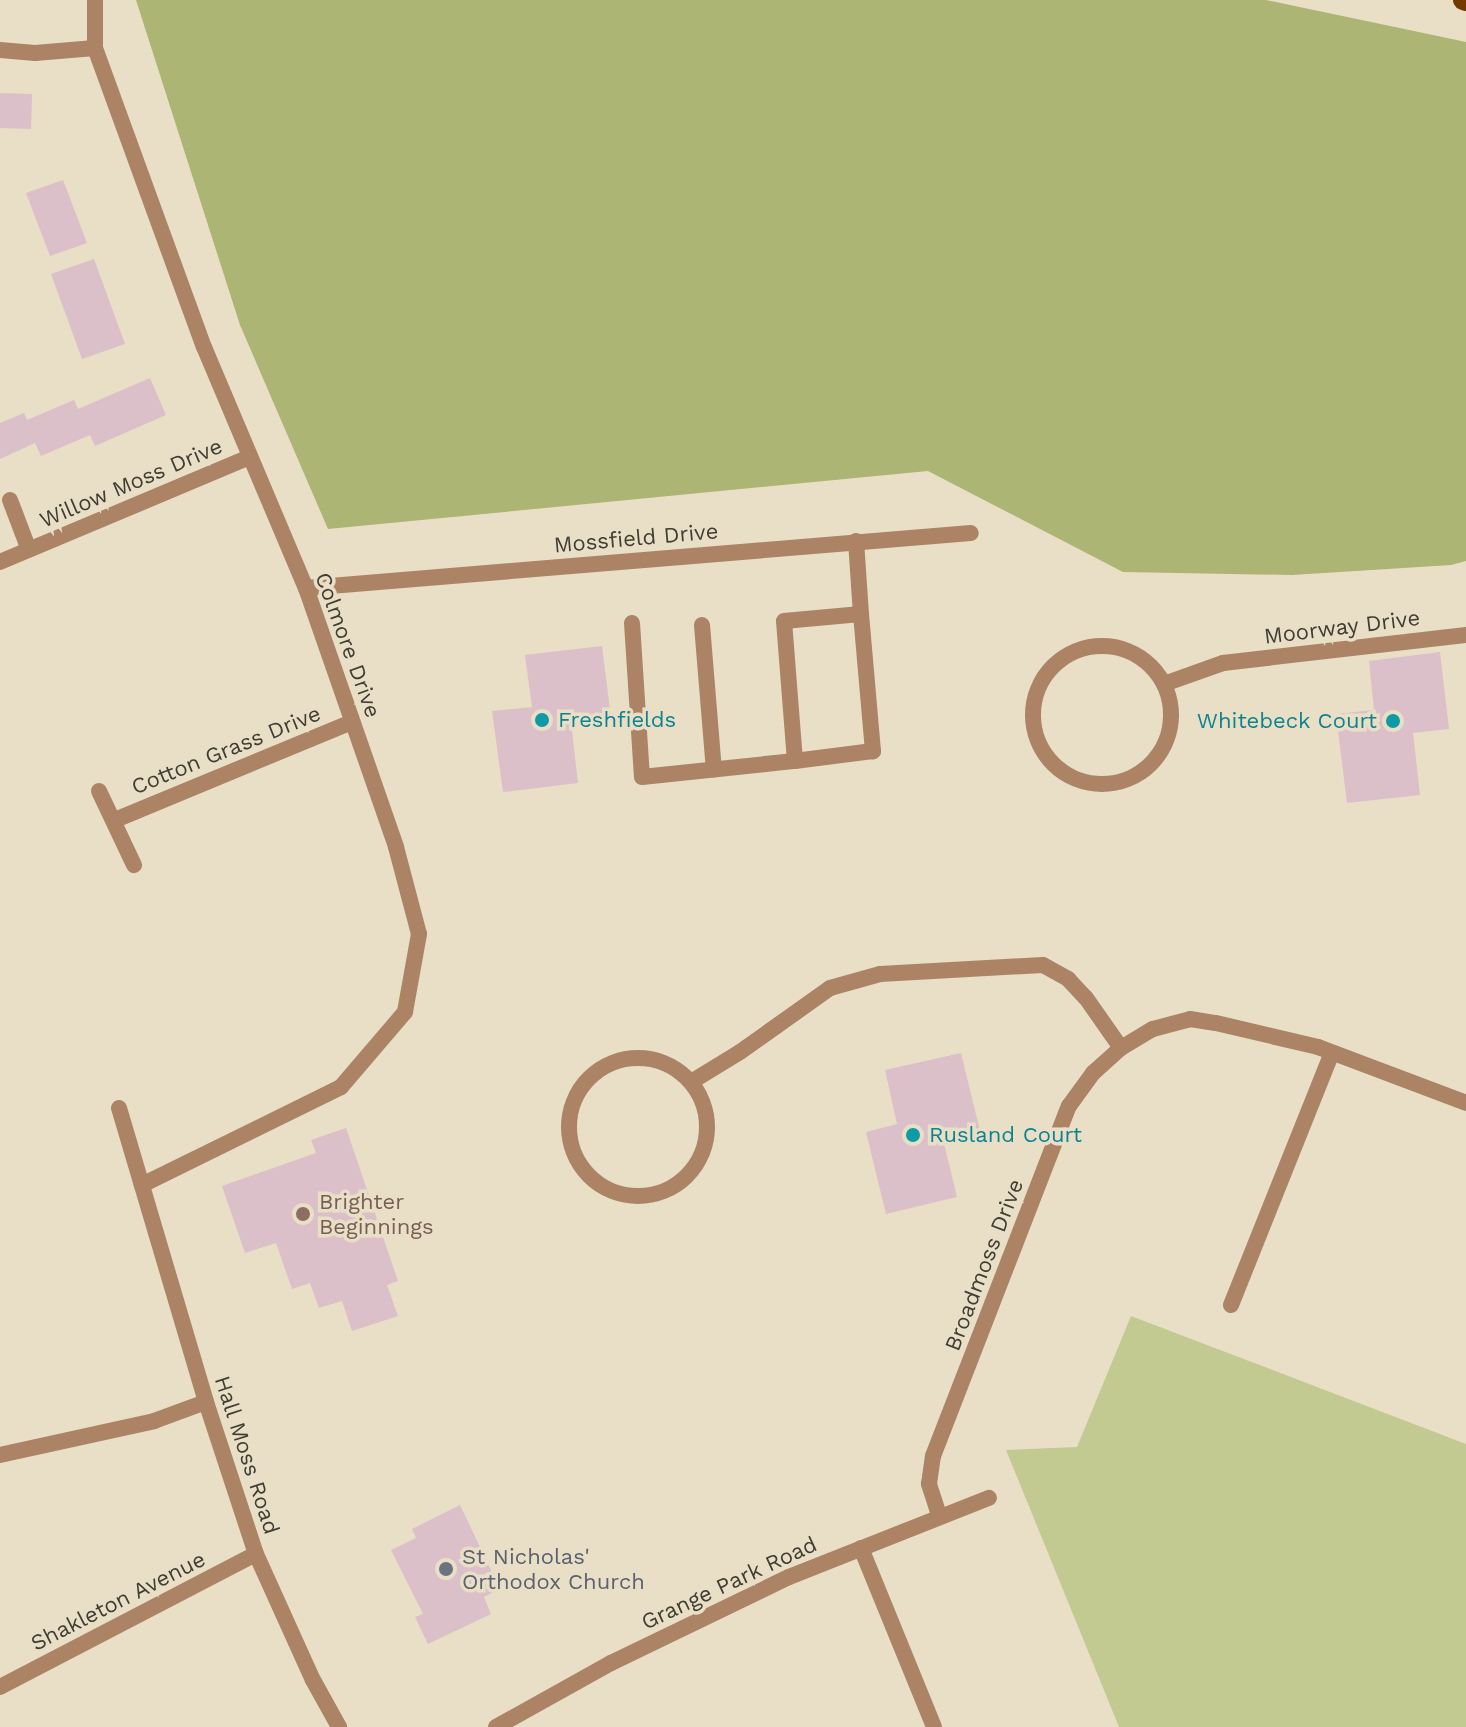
<!DOCTYPE html>
<style>
body{margin:0}
#map{position:relative;width:1466px;height:1727px;overflow:hidden;background:#e8dfc6;font-family:"Work Sans",sans-serif}
div>[style]{position:absolute}
[style*='--x']{left:calc(var(--x)*1px);top:calc(var(--y)*1px);width:calc(var(--w)*1px);rotate:calc(var(--a)*1deg)}
.green>*{inset:0;background:#c2ca91}
.forest>*{inset:0;background:#acb573}
.building>*{inset:0;background:#dbbfc9}
.service>*{height:16px;margin:-8px;padding:0 8px;transform-origin:8px;border-radius:8px;background:#ac8365}
.service>.ring{margin:-8px;padding:0;box-sizing:content-box;background:none;border:16px solid #ac8365;border-radius:50%}
.minor>*{height:16px;margin:-8px;padding:0 8px;transform-origin:8px;border-radius:8px;background:#ac8365}
.primary>*{height:20px;margin:-10px;padding:0 10px;transform-origin:10px;border-radius:10px;background:#723900}
.dots>*{width:22px;height:22px;translate:-50% -50%;box-sizing:border-box;border:4px solid #e8dfc6;border-radius:50%}
span{translate:-50% -50%;white-space:nowrap;text-align:center;line-height:1.15;-webkit-text-stroke:7px #e8dfc6;paint-order:stroke}
.street-label{font-size:22px;color:#403d33}
.culture-label{font-size:22px;color:#0d838f}
.left{translate:0 -50%;text-align:left}
.right{translate:-100% -50%;text-align:right}
.education-label{font-size:22px;color:#785e54}
.worship-label{font-size:22px;color:#5b616d}
</style>
<div id="map">
<div class="green">
<div style="clip-path:polygon(1131px 1316px,1466px 1444px,1466px 1727px,1119px 1727px,1006px 1450px,1077px 1447px)"></div>
</div>
<div class="forest">
<div style="clip-path:polygon(136px 0,1266px 0,1466px 42px,1466px 561px,1451px 565px,1292px 575px,1123px 572px,928px 471px,328px 529px,240px 325px)"></div>
</div>
<div class="building">
<div style="clip-path:polygon(0 93px,32px 94px,31px 129px,0 128px)"></div>
<div style="clip-path:polygon(63px 180px,87px 243px,50px 256px,26px 193px)"></div>
<div style="clip-path:polygon(94px 259px,125px 344px,82px 359px,51px 274px)"></div>
<div style="clip-path:polygon(150px 378px,166px 415px,95px 446px,90px 435px,41px 456px,35px 443px,0 459px,0 423px,24px 413px,27px 420px,74px 400px,78px 409px)"></div>
<div style="clip-path:polygon(602px 646px,611px 718px,571px 723px,578px 783px,503px 792px,492px 711px,532px 707px,525px 655px)"></div>
<div style="clip-path:polygon(1440px 652px,1449px 729px,1413px 733px,1420px 795px,1347px 803px,1336px 714px,1374px 710px,1369px 661px)"></div>
<div style="clip-path:polygon(961px 1053px,980px 1131px,943px 1139px,957px 1197px,886px 1214px,866px 1132px,897px 1124px,885px 1070px)"></div>
<div style="clip-path:polygon(346px 1128px,398px 1281px,387px 1285px,398px 1316px,352px 1331px,342px 1301px,319px 1308px,310px 1283px,292px 1289px,276px 1243px,245px 1253px,222px 1186px,316px 1153px,311px 1140px)"></div>
<div style="clip-path:polygon(460px 1505px,500px 1589px,484px 1597px,491px 1614px,428px 1644px,415px 1617px,423px 1614px,391px 1550px,416px 1538px,412px 1529px)"></div>
</div>
<div class="service">
<div style="--x:856;--y:541;--w:73;--a:86.1"></div>
<div style="--x:632;--y:623;--w:154;--a:86.3"></div>
<div style="--x:642;--y:777;--w:154;--a:-6"></div>
<div style="--x:795;--y:761;--w:140;--a:-94.5"></div>
<div style="--x:784;--y:621;--w:77;--a:-5.2"></div>
<div style="--x:861;--y:614;--w:138;--a:85"></div>
<div style="--x:873;--y:751;--w:79;--a:172.7"></div>
<div style="--x:702;--y:625;--w:145;--a:85.3"></div>
<div class="ring" style="left:1033px;top:646px;width:122px;height:122px"></div>
<div style="--x:1164;--y:684;--w:63;--a:-19.6"></div>
<div class="ring" style="left:569px;top:1058px;width:122px;height:122px"></div>
<div style="--x:691;--y:1082;--w:57;--a:-31.5"></div>
<div style="--x:1231;--y:1305;--w:271;--a:-68.2"></div>
<div style="--x:0;--y:1455;--w:158;--a:-12.4"></div>
<div style="--x:154;--y:1421;--w:55;--a:-20.1"></div>
</div>
<div class="minor">
<div style="--x:95;--y:0;--w:48;--a:90"></div>
<div style="--x:95;--y:48;--w:318;--a:70"></div>
<div style="--x:204;--y:347;--w:262;--a:67.1"></div>
<div style="--x:306;--y:588;--w:274;--a:70.8"></div>
<div style="--x:396;--y:847;--w:90;--a:75.2"></div>
<div style="--x:419;--y:934;--w:79;--a:100.2"></div>
<div style="--x:405;--y:1012;--w:99;--a:130.5"></div>
<div style="--x:341;--y:1087;--w:222;--a:153.8"></div>
<div style="--x:0;--y:50;--w:35;--a:5"></div>
<div style="--x:35;--y:53;--w:60;--a:-4.8"></div>
<div style="--x:10;--y:500;--w:53;--a:69.2"></div>
<div style="--x:0;--y:562;--w:271;--a:-22.8"></div>
<div style="--x:306;--y:588;--w:667;--a:-4.73"></div>
<div style="--x:1223;--y:663;--w:245;--a:-6.6"></div>
<div style="--x:99;--y:791;--w:82;--a:64.7"></div>
<div style="--x:115;--y:820;--w:256;--a:-22.5"></div>
<div style="--x:740;--y:1052;--w:110;--a:-35.4"></div>
<div style="--x:830;--y:988;--w:52;--a:-15.6"></div>
<div style="--x:880;--y:974;--w:163;--a:-3.2"></div>
<div style="--x:1043;--y:965;--w:29;--a:29"></div>
<div style="--x:1068;--y:979;--w:26;--a:47"></div>
<div style="--x:1086;--y:998;--w:61;--a:55"></div>
<div style="--x:119;--y:1108;--w:307;--a:73.5"></div>
<div style="--x:206;--y:1402;--w:160;--a:71.8"></div>
<div style="--x:256;--y:1554;--w:138;--a:65.7"></div>
<div style="--x:313;--y:1680;--w:54;--a:61"></div>
<div style="--x:939;--y:1515;--w:33;--a:-108"></div>
<div style="--x:929;--y:1484;--w:28;--a:-82"></div>
<div style="--x:933;--y:1456;--w:375;--a:-68.8"></div>
<div style="--x:1069;--y:1106;--w:41;--a:-54"></div>
<div style="--x:1093;--y:1073;--w:38;--a:-42"></div>
<div style="--x:1121;--y:1048;--w:37;--a:-31"></div>
<div style="--x:1153;--y:1029;--w:38;--a:-15"></div>
<div style="--x:1190;--y:1019;--w:26;--a:9"></div>
<div style="--x:1216;--y:1023;--w:105;--a:13.2"></div>
<div style="--x:1318;--y:1047;--w:158;--a:20.7"></div>
<div style="--x:861;--y:1548;--w:193;--a:67.8"></div>
<div style="--x:0;--y:1687;--w:288;--a:-27.5"></div>
<div style="--x:496;--y:1727;--w:132;--a:-29.1"></div>
<div style="--x:611;--y:1663;--w:198;--a:-25.8"></div>
<div style="--x:789;--y:1577;--w:215;--a:-21.6"></div>
</div>
<div class="primary">
<div style="--x:1463;--y:0;--w:3;--a:18"></div>
</div>
<div class="dots">
<div style="left:542px;top:720px;background:#0f9aa8"></div>
<div style="left:1393px;top:721px;background:#0f9aa8"></div>
<div style="left:913px;top:1135px;background:#0f9aa8"></div>
<div style="left:303px;top:1214px;background:#8d6e63"></div>
<div style="left:446px;top:1569px;background:#6b7280"></div>
</div>
<div class="street-label">
<span style="left:131px;top:483px;rotate:-23deg">Willow Moss Drive</span>
<span style="left:636px;top:538px;rotate:-5deg">Mossfield Drive</span>
<span style="left:1342px;top:627px;rotate:-7deg">Moorway Drive</span>
<span style="left:348px;top:645px;rotate:70deg">Colmore Drive</span>
<span style="left:226px;top:750px;rotate:-22deg">Cotton Grass Drive</span>
<span style="left:984px;top:1265px;rotate:-69deg">Broadmoss Drive</span>
<span style="left:247px;top:1455px;rotate:72deg">Hall Moss Road</span>
<span style="left:729px;top:1583px;rotate:-25deg">Grange Park Road</span>
<span style="left:118px;top:1601px;rotate:-27deg">Shakleton Avenue</span>
</div>
<div class="culture-label">
<span class="left" style="left:558px;top:720px">Freshfields</span>
<span class="right" style="left:1377px;top:721px">Whitebeck Court</span>
<span class="left" style="left:929px;top:1135px">Rusland Court</span>
</div>
<div class="education-label">
<span class="left" style="left:319px;top:1214px">Brighter<br>Beginnings</span>
</div>
<div class="worship-label">
<span class="left" style="left:462px;top:1569px">St Nicholas'<br>Orthodox Church</span>
</div>
</div>
